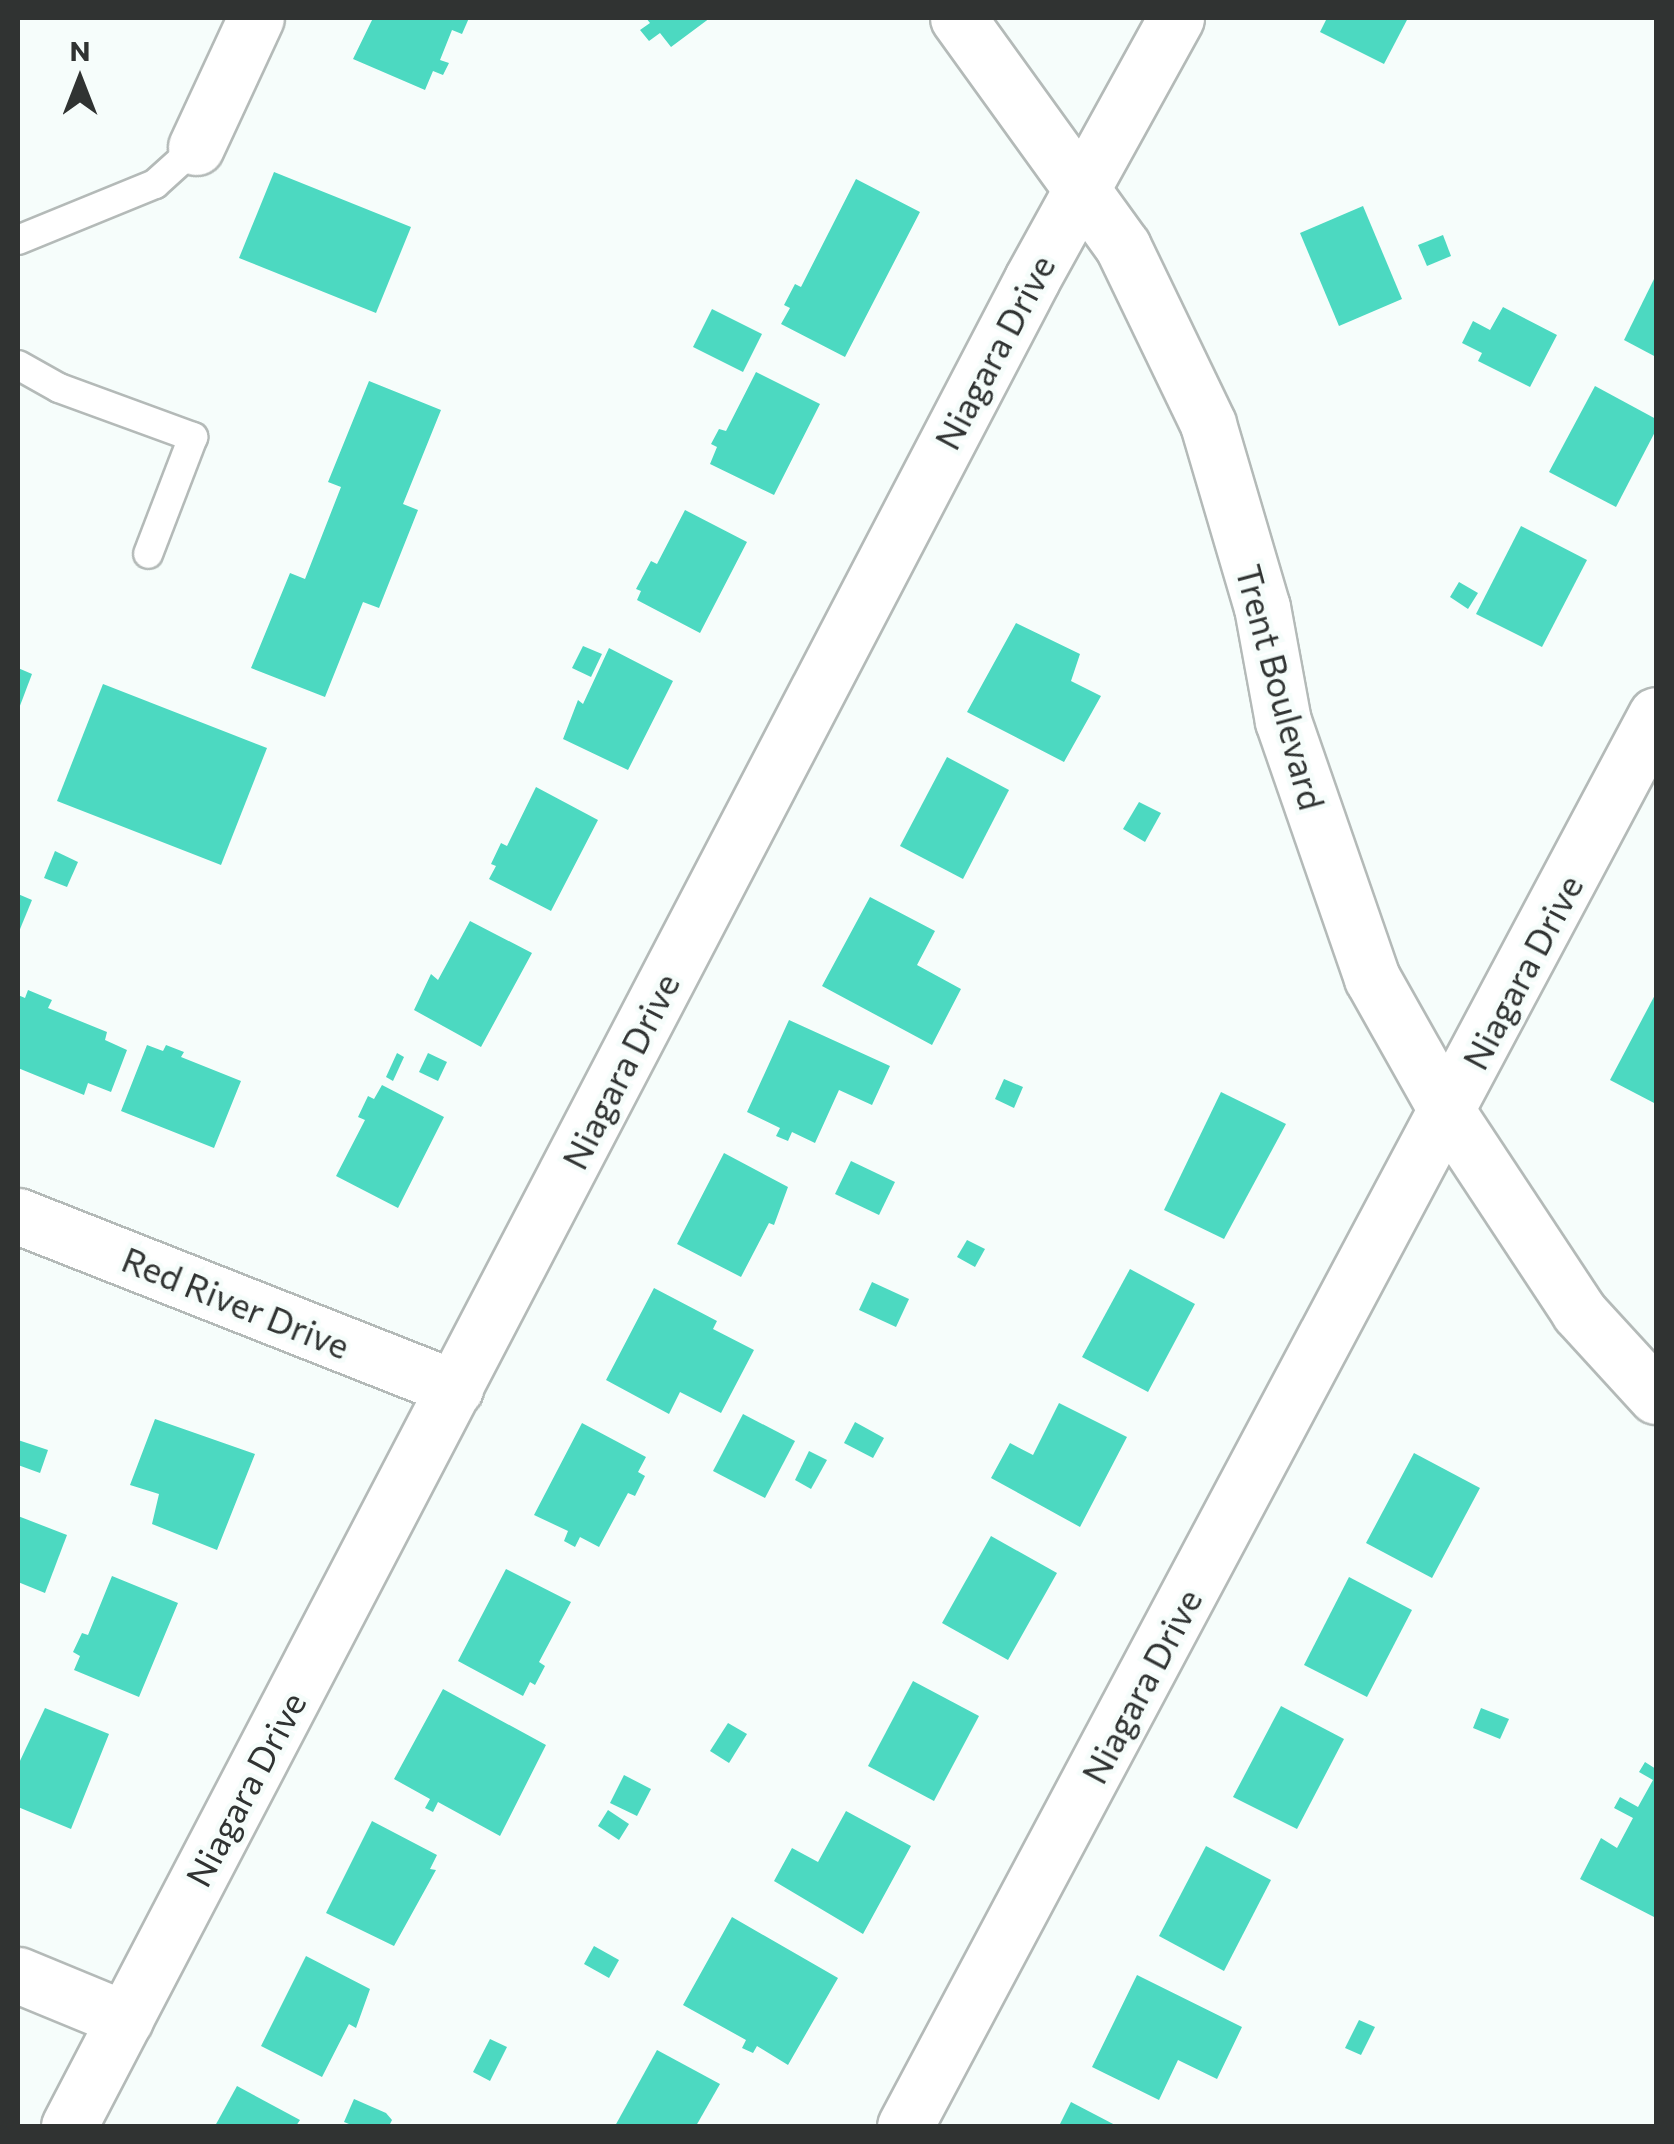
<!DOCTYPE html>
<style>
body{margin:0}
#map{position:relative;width:1674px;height:2144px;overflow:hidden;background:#f6fdfb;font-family:Commissioner,sans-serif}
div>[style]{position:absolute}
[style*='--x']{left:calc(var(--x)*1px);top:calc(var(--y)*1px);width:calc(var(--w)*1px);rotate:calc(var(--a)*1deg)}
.building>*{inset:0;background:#4cd9c1}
.roads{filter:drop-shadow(2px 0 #b4bab8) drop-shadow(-2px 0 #b4bab8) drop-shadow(0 2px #b4bab8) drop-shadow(0 -2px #b4bab8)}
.service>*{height:28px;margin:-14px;padding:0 14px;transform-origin:14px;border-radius:14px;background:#fff}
.minor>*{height:55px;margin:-27.5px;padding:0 27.5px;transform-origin:27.5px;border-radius:27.5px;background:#fff}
.tertiary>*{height:55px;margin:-27.5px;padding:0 27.5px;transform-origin:27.5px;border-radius:27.5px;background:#fff}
span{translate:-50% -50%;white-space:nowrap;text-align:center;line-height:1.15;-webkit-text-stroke:9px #f6fdfb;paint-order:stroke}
.street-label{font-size:35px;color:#303332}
.frame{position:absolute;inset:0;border:20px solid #303332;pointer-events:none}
.north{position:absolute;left:30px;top:30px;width:100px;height:100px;-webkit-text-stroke:8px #f6fdfb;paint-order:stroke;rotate:0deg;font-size:28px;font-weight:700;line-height:40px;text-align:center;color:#303332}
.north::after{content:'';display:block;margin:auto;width:35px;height:45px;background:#303332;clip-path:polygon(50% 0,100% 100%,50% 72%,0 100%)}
</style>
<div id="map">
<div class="building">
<div style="clip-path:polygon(373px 18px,469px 18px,462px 34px,452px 30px,440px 60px,449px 63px,443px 75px,433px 71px,425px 90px,353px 59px)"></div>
<div style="clip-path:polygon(646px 18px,710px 18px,671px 47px,660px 33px,649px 41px,640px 30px,650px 23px)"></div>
<div style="clip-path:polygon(1327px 18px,1408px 18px,1384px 64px,1320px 32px)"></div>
<div style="clip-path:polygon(274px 172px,411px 227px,376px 313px,239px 258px)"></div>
<div style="clip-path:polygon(856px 179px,920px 212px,845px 357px,781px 324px,790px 308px,784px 305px,795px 284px,801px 287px)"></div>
<div style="clip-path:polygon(1363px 206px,1402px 299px,1339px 326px,1300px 233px)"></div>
<div style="clip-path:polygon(1443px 235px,1451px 256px,1427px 266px,1418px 245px)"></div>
<div style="clip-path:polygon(1656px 275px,1656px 357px,1624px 340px)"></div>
<div style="clip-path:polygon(1503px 307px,1557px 335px,1530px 387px,1478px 361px,1482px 353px,1462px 343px,1473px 321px,1490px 330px)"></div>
<div style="clip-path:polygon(712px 309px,762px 334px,743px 372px,693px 347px)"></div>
<div style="clip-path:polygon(756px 372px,820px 404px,774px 495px,710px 464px,717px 447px,711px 444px,719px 429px,726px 431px)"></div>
<div style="clip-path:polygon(369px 381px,441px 410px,403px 504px,418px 510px,379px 608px,363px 602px,325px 697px,251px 668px,290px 573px,305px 579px,341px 487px,328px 482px)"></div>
<div style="clip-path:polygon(1595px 386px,1656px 419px,1656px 430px,1616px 507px,1549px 472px)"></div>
<div style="clip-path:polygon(685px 510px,747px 542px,700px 633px,637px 600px,641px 591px,636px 589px,651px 561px,657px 564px)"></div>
<div style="clip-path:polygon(1521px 526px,1587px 560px,1542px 647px,1476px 614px)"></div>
<div style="clip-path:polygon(1459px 582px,1478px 593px,1468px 609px,1450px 597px)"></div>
<div style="clip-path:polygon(1016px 623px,1080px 654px,1071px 681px,1101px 696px,1064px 762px,967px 712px)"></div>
<div style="clip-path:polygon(583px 646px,602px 654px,591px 677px,572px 668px)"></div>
<div style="clip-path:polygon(609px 648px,673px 681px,628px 770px,563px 739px,578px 700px,583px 704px)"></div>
<div style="clip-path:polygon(18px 668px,32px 674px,18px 711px)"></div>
<div style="clip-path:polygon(103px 684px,267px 748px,221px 865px,57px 801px)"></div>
<div style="clip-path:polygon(947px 757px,1009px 790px,963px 879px,900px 846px)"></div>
<div style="clip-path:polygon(536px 787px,598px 820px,551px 911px,489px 879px,496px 866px,491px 864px,501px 843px,507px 846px)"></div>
<div style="clip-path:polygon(1139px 802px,1161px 813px,1145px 842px,1123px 829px)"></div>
<div style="clip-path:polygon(55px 851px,78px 862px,67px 887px,44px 878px)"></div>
<div style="clip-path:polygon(18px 894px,32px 900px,18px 934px)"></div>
<div style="clip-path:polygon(870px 897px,935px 931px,917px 965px,961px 989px,932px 1045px,822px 986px)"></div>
<div style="clip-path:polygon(470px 921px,532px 953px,481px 1047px,414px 1010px,431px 974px,438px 980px)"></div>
<div style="clip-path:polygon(28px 990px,52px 1000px,48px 1008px,107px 1032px,105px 1040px,127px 1050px,111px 1092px,88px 1083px,84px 1095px,18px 1068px,18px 995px,25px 998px)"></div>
<div style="clip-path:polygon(1656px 993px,1656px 1104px,1610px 1080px)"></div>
<div style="clip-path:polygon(789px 1020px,890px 1066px,872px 1105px,839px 1090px,815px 1143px,792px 1132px,788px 1141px,776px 1136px,780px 1128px,747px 1112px)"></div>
<div style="clip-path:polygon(147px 1045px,163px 1051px,166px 1045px,184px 1052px,181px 1057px,241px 1081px,214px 1148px,121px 1111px)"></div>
<div style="clip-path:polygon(397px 1053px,404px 1057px,393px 1081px,386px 1077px)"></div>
<div style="clip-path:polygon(428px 1053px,447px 1062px,438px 1081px,419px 1072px)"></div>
<div style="clip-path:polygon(1004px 1079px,1023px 1087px,1014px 1108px,995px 1099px)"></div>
<div style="clip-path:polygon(382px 1085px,444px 1117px,398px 1208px,336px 1176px,365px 1120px,358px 1117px,368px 1096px,374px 1099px)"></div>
<div style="clip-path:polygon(1221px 1092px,1286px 1124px,1224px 1239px,1164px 1210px)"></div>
<div style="clip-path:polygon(724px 1153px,788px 1187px,774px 1225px,769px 1223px,741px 1277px,677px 1244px)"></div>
<div style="clip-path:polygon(851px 1161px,895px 1182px,879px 1215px,835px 1194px)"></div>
<div style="clip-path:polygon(967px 1240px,985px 1249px,975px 1267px,957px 1257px)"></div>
<div style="clip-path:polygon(1130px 1269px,1195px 1304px,1148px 1392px,1082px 1357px)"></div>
<div style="clip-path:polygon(872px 1282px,909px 1299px,896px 1327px,859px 1310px)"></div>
<div style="clip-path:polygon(654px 1288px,717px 1321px,713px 1329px,754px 1350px,721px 1413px,680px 1392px,669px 1414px,606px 1380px)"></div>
<div style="clip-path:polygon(1059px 1403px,1127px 1437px,1080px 1527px,991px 1478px,1010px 1443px,1033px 1455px)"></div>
<div style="clip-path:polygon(743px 1414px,795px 1441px,765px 1498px,713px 1471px)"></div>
<div style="clip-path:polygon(155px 1419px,255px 1454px,217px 1550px,152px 1524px,159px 1494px,130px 1485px)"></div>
<div style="clip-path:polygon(855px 1422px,884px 1438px,873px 1458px,844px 1443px)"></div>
<div style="clip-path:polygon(582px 1423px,646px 1457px,638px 1472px,645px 1476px,635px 1496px,628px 1493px,599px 1547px,580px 1537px,575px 1547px,564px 1541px,568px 1531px,534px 1515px)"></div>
<div style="clip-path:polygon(18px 1440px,48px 1450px,40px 1473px,18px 1465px)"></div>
<div style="clip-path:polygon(809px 1451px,827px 1460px,811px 1489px,795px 1480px)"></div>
<div style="clip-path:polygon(1414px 1453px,1480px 1488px,1432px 1578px,1366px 1543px)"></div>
<div style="clip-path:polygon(18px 1516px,67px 1535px,45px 1593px,18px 1582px)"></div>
<div style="clip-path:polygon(991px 1536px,1057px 1573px,1008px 1660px,942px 1623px)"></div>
<div style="clip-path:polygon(506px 1569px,571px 1602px,539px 1662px,545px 1666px,535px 1685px,530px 1682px,523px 1696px,458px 1661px)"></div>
<div style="clip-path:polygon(112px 1576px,178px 1603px,139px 1697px,74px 1670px,80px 1656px,73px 1652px,82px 1633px,88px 1635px)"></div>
<div style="clip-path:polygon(1349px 1577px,1412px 1610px,1367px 1697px,1304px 1665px)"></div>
<div style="clip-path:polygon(913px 1681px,979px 1716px,934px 1801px,868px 1766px)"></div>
<div style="clip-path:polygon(443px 1689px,546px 1745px,500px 1836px,438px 1802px,433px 1812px,425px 1808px,430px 1799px,394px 1779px)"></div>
<div style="clip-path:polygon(1281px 1706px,1344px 1739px,1297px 1829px,1233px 1797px)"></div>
<div style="clip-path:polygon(45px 1708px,109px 1734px,71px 1829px,18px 1807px,18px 1765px)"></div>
<div style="clip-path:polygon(1481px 1708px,1509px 1719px,1500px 1739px,1473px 1728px)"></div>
<div style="clip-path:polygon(728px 1723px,747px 1734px,729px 1763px,710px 1751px)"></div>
<div style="clip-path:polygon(1645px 1762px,1656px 1769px,1656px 1918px,1580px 1879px,1601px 1838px,1617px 1848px,1633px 1818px,1614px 1808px,1620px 1797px,1638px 1807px,1653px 1780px,1639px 1772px)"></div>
<div style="clip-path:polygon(624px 1775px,651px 1789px,637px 1816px,610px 1803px)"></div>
<div style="clip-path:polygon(608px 1810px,629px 1824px,619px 1840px,598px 1826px)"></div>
<div style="clip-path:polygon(846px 1811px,911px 1846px,863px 1934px,774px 1881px,792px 1848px,818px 1862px)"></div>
<div style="clip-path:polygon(372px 1821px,437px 1855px,430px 1869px,436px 1870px,394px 1946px,326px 1913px)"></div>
<div style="clip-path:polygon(1206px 1846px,1271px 1880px,1224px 1971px,1159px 1936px)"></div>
<div style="clip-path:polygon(732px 1917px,838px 1978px,788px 2065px,757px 2046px,753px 2053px,742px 2048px,746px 2040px,683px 2005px)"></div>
<div style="clip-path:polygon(594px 1946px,619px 1960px,609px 1978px,584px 1964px)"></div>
<div style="clip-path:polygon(306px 1956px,370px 1989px,356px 2028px,349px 2024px,322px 2077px,261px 2046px)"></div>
<div style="clip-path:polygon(1137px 1975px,1242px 2027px,1217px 2079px,1178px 2060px,1159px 2100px,1092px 2067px)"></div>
<div style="clip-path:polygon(1359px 2020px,1375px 2027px,1361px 2055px,1345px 2048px)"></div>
<div style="clip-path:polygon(490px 2039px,507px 2047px,490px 2081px,473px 2072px)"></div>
<div style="clip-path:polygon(657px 2050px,720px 2084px,696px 2126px,615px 2126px)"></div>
<div style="clip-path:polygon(237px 2086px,300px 2120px,296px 2126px,215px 2126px)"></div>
<div style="clip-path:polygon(354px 2099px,386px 2113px,392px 2120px,389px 2126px,354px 2126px,344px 2122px)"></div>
<div style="clip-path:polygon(1071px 2102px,1117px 2126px,1059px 2126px)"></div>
</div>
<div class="roads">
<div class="service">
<div style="--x:18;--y:240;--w:148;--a:-22.2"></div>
<div style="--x:155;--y:184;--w:55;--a:-42.1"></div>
<div style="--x:18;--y:365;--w:47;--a:29.3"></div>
<div style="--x:59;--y:388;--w:143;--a:20.1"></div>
<div style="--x:193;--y:437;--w:125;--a:111"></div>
</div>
<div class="minor">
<div style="--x:196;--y:147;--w:142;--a:-65.1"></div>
<div style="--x:18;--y:1216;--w:470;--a:21.5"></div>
<div style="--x:18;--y:1975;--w:116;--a:22.4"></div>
<div style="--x:69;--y:2126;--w:2083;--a:-62.46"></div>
<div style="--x:1032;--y:279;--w:298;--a:-61.1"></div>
<div style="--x:905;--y:2126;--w:1598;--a:-61.98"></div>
</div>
<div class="tertiary">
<div style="--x:958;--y:18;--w:282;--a:54.2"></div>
<div style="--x:1123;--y:247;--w:196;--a:64.3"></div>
<div style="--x:1208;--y:424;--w:191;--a:73.6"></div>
<div style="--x:1262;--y:607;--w:116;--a:79.6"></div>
<div style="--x:1283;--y:721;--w:272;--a:70.9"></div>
<div style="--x:1372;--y:978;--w:155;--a:60.6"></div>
<div style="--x:1448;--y:1113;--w:238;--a:56.6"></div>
<div style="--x:1579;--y:1312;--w:114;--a:47.5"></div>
</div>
</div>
<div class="street-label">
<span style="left:994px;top:352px;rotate:-62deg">Niagara Drive</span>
<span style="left:1281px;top:687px;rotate:75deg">Trent Boulevard</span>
<span style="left:1522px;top:972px;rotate:-62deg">Niagara Drive</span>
<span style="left:620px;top:1071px;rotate:-63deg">Niagara Drive</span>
<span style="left:236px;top:1302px;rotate:22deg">Red River Drive</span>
<span style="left:1141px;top:1686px;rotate:-62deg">Niagara Drive</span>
<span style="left:245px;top:1789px;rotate:-62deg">Niagara Drive</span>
</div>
<div class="frame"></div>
<div class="north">N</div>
</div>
